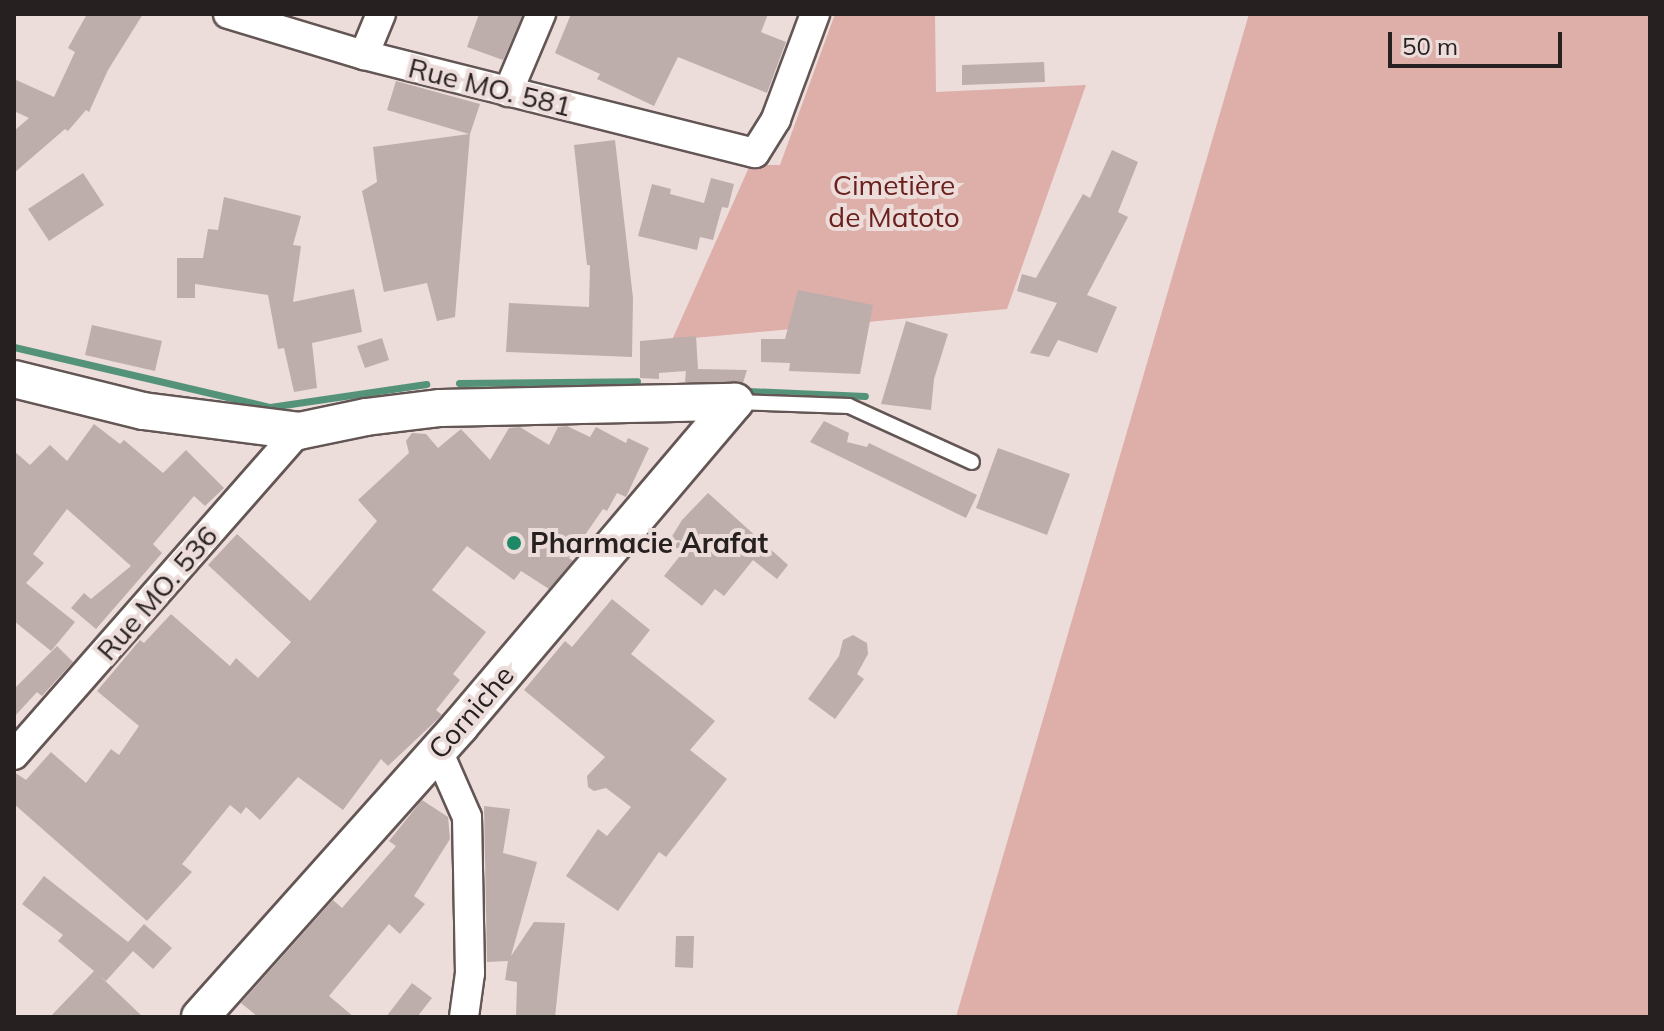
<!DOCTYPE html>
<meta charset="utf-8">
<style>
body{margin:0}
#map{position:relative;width:1664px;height:1031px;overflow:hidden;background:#ecdcda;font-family:Mulish,sans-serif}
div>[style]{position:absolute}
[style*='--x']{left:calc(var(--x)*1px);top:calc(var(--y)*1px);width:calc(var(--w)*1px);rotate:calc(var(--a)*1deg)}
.green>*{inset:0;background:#deaea8}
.stream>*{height:7px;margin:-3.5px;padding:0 3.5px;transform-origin:3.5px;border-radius:3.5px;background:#549379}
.building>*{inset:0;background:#bdaeac}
.roads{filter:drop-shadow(2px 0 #635654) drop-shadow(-2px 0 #635654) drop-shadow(0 2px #635654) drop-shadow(0 -2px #635654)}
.service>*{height:14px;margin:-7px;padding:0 7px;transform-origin:7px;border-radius:7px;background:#fff}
.minor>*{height:28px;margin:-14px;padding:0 14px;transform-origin:14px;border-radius:14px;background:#fff}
.tertiary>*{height:36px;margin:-18px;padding:0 18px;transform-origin:18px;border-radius:18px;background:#fff}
.dots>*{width:22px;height:22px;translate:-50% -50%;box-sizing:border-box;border:4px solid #ecdcda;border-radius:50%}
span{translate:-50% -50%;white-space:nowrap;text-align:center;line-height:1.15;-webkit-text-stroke:8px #ecdcda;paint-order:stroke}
.street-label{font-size:28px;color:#262120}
.park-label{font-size:28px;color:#6b201d}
.poi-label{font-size:28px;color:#262120;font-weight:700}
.left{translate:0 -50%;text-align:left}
.frame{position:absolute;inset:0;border:16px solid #262120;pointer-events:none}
.scale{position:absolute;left:1388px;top:32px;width:174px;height:36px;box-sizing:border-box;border:4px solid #262120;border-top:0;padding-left:10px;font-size:24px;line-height:28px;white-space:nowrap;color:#262120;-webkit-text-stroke:6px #ecdcda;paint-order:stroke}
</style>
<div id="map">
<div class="green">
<div style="clip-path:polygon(835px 14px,935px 14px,936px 92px,1086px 85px,1007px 309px,672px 340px,750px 165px,780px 165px)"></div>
<div style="clip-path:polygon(1249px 14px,1650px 14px,1650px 1017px,956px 1017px)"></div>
</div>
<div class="stream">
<div style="--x:14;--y:347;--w:263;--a:13.2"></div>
<div style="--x:270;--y:407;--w:158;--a:-8.4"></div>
<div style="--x:459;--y:383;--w:178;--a:-0.6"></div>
<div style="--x:747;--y:391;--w:118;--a:2.4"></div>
</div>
<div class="building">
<div style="clip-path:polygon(87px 14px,143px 14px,108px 70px,89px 112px,86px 110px,68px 131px,65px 129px,14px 173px,14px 131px,29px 118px,14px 111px,14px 79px,54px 97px,75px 52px,68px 48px)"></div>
<div style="clip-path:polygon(479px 14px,523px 14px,503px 60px,467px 47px)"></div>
<div style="clip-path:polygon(571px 14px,768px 14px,761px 32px,786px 42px,767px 93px,678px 57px,654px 106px,597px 79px,600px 74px,555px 53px)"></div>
<div style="clip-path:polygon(1044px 62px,1045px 82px,962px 85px,962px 65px)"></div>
<div style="clip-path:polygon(396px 81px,480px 104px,470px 134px,455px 317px,437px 321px,427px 283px,384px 292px,362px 191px,377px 182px,373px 147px,469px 134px,387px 110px)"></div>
<div style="clip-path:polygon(615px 140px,633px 298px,632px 357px,506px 352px,509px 303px,589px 307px,590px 265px,587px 265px,574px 145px)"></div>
<div style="clip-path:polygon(1112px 150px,1138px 162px,1118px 212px,1128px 217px,1087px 295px,1117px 307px,1097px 353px,1058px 340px,1049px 357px,1030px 353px,1057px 303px,1017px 291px,1022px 274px,1036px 278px,1083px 194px,1090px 198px)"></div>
<div style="clip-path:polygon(83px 173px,104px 205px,49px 241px,28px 209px)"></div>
<div style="clip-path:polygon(711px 178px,734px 184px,728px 208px,722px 207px,713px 240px,700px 237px,697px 250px,638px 236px,652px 184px,671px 189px,670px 194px,704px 203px)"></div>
<div style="clip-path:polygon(224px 197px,301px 216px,293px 245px,301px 246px,293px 302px,354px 289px,362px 332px,312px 343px,317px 388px,294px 392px,284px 348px,278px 349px,268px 295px,195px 284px,195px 298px,177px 298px,177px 258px,203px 258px,208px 229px,218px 230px)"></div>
<div style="clip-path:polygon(798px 290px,873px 305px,860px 374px,789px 371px,790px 363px,761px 362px,761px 339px,785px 339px)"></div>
<div style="clip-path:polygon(906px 321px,948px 334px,934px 379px,931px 410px,881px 404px)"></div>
<div style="clip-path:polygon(92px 325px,162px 341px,155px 371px,85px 355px)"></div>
<div style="clip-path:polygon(696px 336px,698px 369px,747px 370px,743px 383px,685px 382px,686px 371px,659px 373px,659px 379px,640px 378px,640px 341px)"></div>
<div style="clip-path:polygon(382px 338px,389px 360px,365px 368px,357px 346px)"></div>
<div style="clip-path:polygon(824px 421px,849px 433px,847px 442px,867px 447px,869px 443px,977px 495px,966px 518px,810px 442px)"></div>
<div style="clip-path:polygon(94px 424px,120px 444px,124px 440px,163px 473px,186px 450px,224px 488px,205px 506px,194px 496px,153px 544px,162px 553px,96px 629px,71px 608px,84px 593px,91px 599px,131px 566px,67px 509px,33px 554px,44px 563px,26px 583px,75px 622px,51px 651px,14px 621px,14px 451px,30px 465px,50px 445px,67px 461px)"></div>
<div style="clip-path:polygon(567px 426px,590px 437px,596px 427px,626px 443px,628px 438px,649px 448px,626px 497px,617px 493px,607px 511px,603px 509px,569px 558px,573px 561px,549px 589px,521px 571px,514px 580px,467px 546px,432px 590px,486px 632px,453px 674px,460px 680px,436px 710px,442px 715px,388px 766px,381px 759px,343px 810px,298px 777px,260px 820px,246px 807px,241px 814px,230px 805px,182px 864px,192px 872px,147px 921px,14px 804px,14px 772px,26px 780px,51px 752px,86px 783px,111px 749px,119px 755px,139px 726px,97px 691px,140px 640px,144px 643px,171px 614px,230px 666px,236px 658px,258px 678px,291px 642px,208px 565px,237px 534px,310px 601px,377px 521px,358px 500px,409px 453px,406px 441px,412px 433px,426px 434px,438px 448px,461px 429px,490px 460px,509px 428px,520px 427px,549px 445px,558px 427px)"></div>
<div style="clip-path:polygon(998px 448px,1070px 474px,1047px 535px,976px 508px)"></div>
<div style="clip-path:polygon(708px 493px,788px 565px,777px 579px,753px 560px,724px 596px,715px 589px,702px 606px,664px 576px,683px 552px,668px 543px,682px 520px)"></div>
<div style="clip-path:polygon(612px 599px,650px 630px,631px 654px,715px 721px,690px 750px,727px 779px,666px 857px,659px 852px,618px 911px,566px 876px,598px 829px,607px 836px,631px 807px,606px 788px,594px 791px,588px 787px,587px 776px,605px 757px,524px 690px,565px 641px,572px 647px)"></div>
<div style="clip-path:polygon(853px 635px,867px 643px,868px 654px,857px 674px,864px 679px,835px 719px,808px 699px,839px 656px,843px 640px)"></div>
<div style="clip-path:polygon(57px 646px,73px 662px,42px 696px,37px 692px,14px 717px,14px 689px)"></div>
<div style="clip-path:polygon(422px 800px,448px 817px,450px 839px,414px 896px,425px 904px,400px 934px,389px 924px,329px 996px,354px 1017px,258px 1017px,241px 1003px,333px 900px,342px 908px,396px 846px,389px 841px)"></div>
<div style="clip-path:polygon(484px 806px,510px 809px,503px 853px,537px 862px,511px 956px,534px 922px,565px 923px,555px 1017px,516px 1017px,517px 982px,505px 980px,508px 961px,487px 962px)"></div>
<div style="clip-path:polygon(44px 876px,128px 942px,144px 924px,172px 948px,153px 969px,133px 951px,106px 981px,100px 976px,143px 1017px,50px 1017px,94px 971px,58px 941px,63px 935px,22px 904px)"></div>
<div style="clip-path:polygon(676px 936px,694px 936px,693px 968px,675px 967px)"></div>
<div style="clip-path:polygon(412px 983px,432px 998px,417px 1017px,386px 1017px)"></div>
</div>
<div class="roads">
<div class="service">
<div style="--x:736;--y:402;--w:113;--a:2"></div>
<div style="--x:849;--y:406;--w:135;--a:24.5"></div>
</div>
<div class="minor">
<div style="--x:228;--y:14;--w:142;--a:16.8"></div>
<div style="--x:364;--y:55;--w:403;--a:14.1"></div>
<div style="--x:755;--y:153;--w:40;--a:-58"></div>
<div style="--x:776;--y:119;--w:112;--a:-69.6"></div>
<div style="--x:364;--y:55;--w:44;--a:-67.5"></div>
<div style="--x:508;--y:92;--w:85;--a:-67.1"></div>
<div style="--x:438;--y:751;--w:72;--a:66.3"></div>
<div style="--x:467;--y:817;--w:156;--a:88.9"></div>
<div style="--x:470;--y:973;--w:44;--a:97.8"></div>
<div style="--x:14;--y:755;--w:432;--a:-48.7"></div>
</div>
<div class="tertiary">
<div style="--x:14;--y:379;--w:133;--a:13.9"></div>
<div style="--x:143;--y:411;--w:157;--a:7.3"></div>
<div style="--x:299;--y:431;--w:68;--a:-11.8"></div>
<div style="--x:366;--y:417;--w:75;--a:-6.9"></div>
<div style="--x:440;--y:408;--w:295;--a:-1.2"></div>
<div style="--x:200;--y:1017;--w:390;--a:-48.2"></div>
<div style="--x:460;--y:726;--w:425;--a:-49.7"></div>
</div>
</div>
<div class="dots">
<div style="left:514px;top:543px;background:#1e8966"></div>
</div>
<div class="street-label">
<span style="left:490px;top:87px;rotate:14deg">Rue MO. 581</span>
<span style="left:157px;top:593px;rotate:-49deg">Rue MO. 536</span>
<span style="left:471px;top:712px;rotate:-49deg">Corniche</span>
</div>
<div class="park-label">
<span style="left:894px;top:201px">Cimetière<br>de Matoto</span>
</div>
<div class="poi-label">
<span class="left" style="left:530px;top:543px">Pharmacie Arafat</span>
</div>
<div class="frame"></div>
<div class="scale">50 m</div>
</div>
